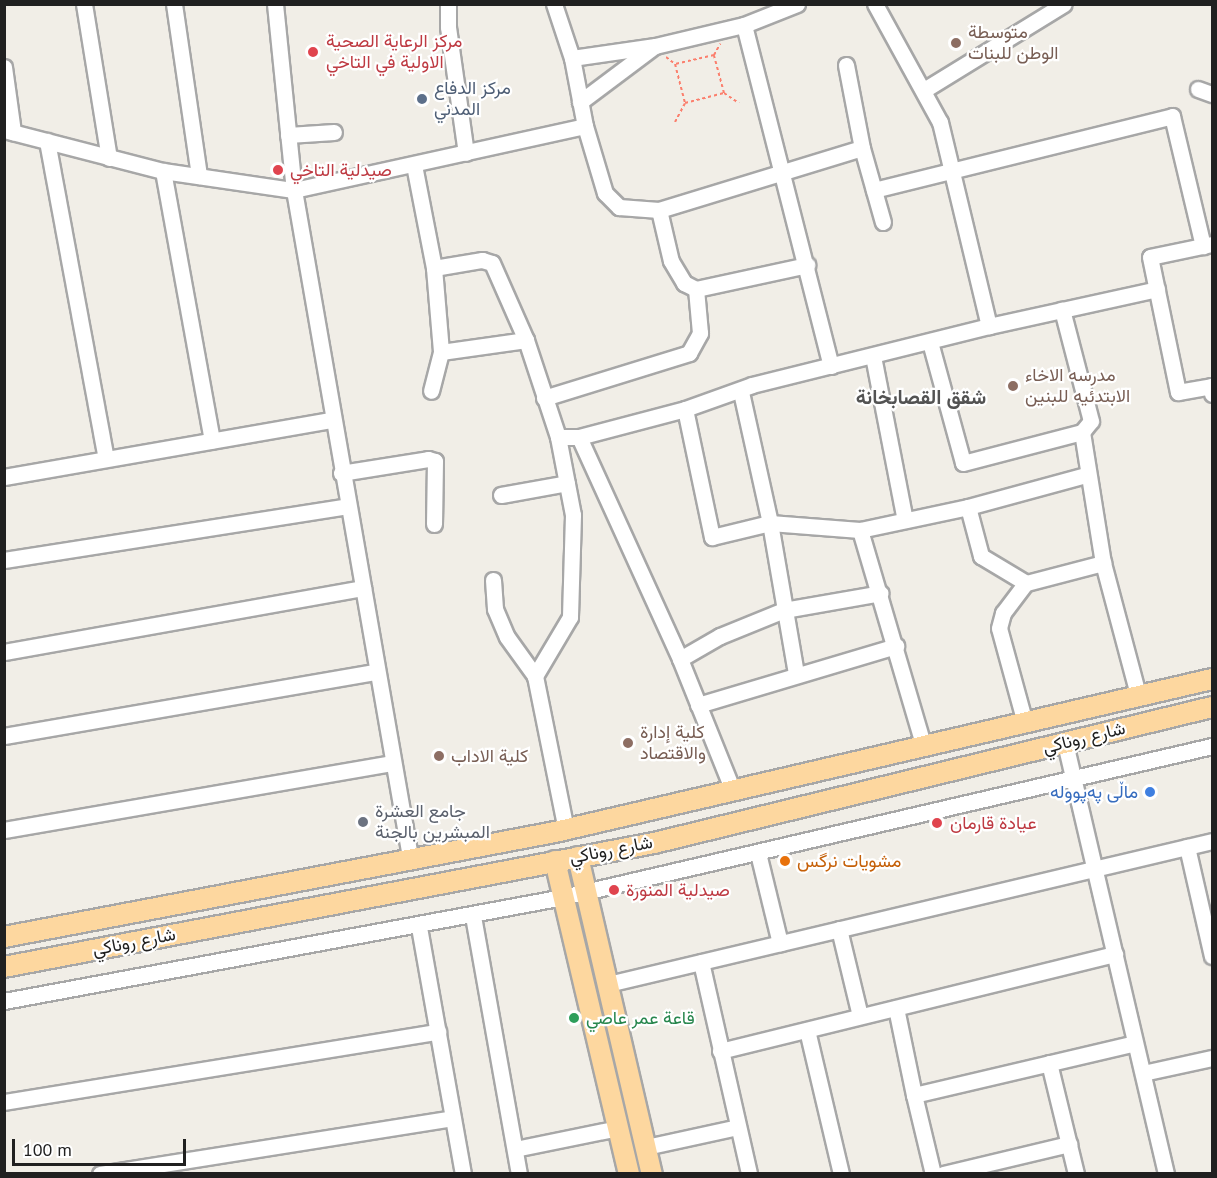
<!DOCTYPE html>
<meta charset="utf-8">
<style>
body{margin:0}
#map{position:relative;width:1217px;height:1178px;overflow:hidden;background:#f1eee7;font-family:"PT Sans",Vazirmatn,sans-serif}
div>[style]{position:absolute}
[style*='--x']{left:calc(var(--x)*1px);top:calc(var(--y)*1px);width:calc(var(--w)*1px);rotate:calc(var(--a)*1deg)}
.path>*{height:2px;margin-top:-1px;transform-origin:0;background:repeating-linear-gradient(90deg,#fb7f6d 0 3px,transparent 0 6px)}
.roads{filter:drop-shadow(2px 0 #a7a7a7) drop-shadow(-2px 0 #a7a7a7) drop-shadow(0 2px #a7a7a7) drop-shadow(0 -2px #a7a7a7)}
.minor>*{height:15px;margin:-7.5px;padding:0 7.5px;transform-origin:7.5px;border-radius:7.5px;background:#fff}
.major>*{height:20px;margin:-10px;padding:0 10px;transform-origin:10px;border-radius:10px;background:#fdd79f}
.dots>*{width:16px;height:16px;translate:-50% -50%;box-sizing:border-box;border:3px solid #fff;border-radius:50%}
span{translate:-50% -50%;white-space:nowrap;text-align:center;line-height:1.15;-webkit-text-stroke:4.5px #fff;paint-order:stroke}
.education-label{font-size:18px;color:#785e54}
.left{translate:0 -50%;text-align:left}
.health-label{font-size:18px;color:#be3a42}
.service-label{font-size:18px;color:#4e5e75}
.street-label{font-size:18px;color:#202020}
.shop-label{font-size:18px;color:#366cbe}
.right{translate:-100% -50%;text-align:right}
.worship-label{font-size:18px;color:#5b616d}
.food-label{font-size:18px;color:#c56008}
.leisure-label{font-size:18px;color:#27864d}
.neighbourhood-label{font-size:20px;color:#535353;font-weight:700}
.frame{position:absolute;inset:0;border:6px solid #202020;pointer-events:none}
.scale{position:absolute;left:12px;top:1139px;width:174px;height:27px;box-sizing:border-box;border:3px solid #202020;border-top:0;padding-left:8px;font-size:18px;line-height:21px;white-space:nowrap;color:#202020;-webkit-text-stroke:4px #fff;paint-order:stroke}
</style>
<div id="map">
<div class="path">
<div style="--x:714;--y:55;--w:13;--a:-61"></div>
<div style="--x:666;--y:57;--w:11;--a:38"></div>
<div style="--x:675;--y:64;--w:40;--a:75.6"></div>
<div style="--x:685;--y:103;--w:40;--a:-14.4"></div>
<div style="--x:724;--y:93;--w:39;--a:-105"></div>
<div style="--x:714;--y:55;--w:40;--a:167"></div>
<div style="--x:724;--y:93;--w:18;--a:34"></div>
<div style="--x:675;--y:122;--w:21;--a:-62"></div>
</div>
<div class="roads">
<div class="minor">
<div style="--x:84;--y:4;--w:156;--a:80.8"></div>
<div style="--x:174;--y:4;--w:174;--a:81.7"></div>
<div style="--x:275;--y:4;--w:187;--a:84.2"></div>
<div style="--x:294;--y:190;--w:677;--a:80.13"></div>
<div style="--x:448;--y:4;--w:23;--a:90"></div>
<div style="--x:448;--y:27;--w:127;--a:81.9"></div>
<div style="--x:554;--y:4;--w:57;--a:71.6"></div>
<div style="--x:572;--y:58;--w:69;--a:79.2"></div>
<div style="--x:585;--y:126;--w:70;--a:73.4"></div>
<div style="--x:605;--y:193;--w:20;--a:45"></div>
<div style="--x:619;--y:207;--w:40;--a:4.3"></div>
<div style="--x:659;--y:210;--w:212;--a:-17"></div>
<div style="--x:875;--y:4;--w:135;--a:61.2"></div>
<div style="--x:940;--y:122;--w:210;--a:76.5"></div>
<div style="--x:744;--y:25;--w:352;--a:75.7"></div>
<div style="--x:572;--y:58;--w:84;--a:-8.2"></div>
<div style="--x:655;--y:46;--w:91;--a:-13.3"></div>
<div style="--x:744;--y:25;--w:57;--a:-21.6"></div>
<div style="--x:846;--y:65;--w:85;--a:79.1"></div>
<div style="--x:862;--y:148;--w:77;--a:74.2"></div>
<div style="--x:4;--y:67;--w:66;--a:82.1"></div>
<div style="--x:1198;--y:89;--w:15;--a:20"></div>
<div style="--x:924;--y:90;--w:164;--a:-31.6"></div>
<div style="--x:580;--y:102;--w:90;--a:-36.9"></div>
<div style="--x:4;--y:130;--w:164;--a:14.5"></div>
<div style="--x:163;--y:171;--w:132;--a:8.3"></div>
<div style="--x:294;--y:190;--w:298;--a:-12.4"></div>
<div style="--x:288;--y:135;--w:46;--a:-3.7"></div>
<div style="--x:47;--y:141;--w:323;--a:79.5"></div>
<div style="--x:414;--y:165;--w:105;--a:79"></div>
<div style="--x:434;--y:268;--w:84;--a:85.2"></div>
<div style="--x:441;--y:352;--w:40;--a:104.4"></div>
<div style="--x:163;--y:171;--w:274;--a:79.7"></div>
<div style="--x:874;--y:190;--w:307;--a:-13.9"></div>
<div style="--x:1172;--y:116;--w:134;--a:76.6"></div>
<div style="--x:659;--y:210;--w:52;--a:76.8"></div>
<div style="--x:671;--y:261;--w:26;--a:59"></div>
<div style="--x:684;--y:283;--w:13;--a:27"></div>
<div style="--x:696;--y:289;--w:114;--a:-12.2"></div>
<div style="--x:1212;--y:244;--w:63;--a:168.2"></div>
<div style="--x:1150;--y:257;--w:138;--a:78.3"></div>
<div style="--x:1178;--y:392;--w:34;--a:-10"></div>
<div style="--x:1211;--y:386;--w:8;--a:83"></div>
<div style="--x:434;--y:268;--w:49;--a:-9.5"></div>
<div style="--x:482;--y:260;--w:10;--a:17"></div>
<div style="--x:492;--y:263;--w:84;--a:66.2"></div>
<div style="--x:526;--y:340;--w:102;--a:71.7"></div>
<div style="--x:558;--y:437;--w:79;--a:79.1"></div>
<div style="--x:573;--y:515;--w:102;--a:91.7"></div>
<div style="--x:570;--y:617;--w:69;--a:120.7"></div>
<div style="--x:535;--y:676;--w:157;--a:78.6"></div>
<div style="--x:930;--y:342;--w:125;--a:74.7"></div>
<div style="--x:963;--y:463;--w:123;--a:-14.6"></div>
<div style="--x:1082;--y:432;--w:14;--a:-51"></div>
<div style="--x:1091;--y:421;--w:115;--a:-104.6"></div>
<div style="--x:441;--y:352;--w:86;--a:-8"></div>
<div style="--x:873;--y:356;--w:167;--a:79"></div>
<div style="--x:741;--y:392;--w:134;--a:77.5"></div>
<div style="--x:770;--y:523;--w:153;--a:80.2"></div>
<div style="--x:544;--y:398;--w:152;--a:-17.2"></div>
<div style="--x:689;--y:353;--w:23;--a:-61"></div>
<div style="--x:700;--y:333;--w:44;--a:-95.2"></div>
<div style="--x:685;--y:409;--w:131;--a:78.1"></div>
<div style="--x:712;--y:537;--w:60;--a:-13.6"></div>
<div style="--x:770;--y:523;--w:90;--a:4.4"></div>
<div style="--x:860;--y:530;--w:110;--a:-12"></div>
<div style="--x:968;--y:507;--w:122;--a:-15.2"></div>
<div style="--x:1082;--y:432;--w:133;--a:80.9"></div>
<div style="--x:1103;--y:563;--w:137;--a:75.1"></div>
<div style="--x:558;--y:437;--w:21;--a:0"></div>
<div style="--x:579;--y:437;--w:110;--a:-14.8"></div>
<div style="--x:685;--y:409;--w:71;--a:-19.7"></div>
<div style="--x:752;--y:385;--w:244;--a:-14"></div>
<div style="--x:989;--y:326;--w:172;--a:-12.4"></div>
<div style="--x:579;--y:437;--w:244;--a:65.5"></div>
<div style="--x:680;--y:659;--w:142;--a:68.1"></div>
<div style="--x:341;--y:473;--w:88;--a:-9.1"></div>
<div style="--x:428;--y:459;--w:7;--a:16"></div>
<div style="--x:435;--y:461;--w:63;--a:90.9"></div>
<div style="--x:4;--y:477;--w:333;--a:-9.9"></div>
<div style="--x:501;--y:495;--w:67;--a:-10.3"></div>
<div style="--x:968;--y:507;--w:51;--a:75.1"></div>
<div style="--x:981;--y:556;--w:52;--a:31"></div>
<div style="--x:860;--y:530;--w:226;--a:73.6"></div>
<div style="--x:4;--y:560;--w:348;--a:-8.9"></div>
<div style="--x:493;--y:580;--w:29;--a:86"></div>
<div style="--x:495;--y:609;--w:30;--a:67"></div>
<div style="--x:507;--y:637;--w:48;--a:54.3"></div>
<div style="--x:4;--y:652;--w:365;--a:-10.1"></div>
<div style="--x:680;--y:659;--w:46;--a:-29.9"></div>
<div style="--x:720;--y:636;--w:69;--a:-22.1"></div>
<div style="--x:784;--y:610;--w:98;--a:-9.9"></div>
<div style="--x:698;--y:705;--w:207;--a:-16.6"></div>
<div style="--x:1025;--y:723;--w:98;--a:-105.3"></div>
<div style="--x:999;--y:628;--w:16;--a:-75"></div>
<div style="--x:1003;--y:613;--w:38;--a:-53"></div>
<div style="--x:1026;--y:583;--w:80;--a:-14.6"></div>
<div style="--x:4;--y:736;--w:376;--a:-9.8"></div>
<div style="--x:1065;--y:743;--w:443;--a:76.8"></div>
<div style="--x:4;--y:830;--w:393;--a:-9.8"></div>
<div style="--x:1187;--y:847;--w:112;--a:77.1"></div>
<div style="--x:758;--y:853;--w:93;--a:76.3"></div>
<div style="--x:473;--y:916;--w:262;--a:79.9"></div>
<div style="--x:419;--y:927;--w:251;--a:79.9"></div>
<div style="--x:839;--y:929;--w:89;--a:76.4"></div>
<div style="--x:701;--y:962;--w:217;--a:77.2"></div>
<div style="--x:608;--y:984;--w:621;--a:-13.32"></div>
<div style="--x:4;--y:1001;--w:569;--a:-10.54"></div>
<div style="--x:563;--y:897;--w:666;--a:-13.1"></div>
<div style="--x:896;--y:1008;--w:89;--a:78.3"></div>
<div style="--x:807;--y:1030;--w:148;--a:76.7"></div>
<div style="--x:720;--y:1051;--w:407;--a:-13.8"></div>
<div style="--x:1049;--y:1063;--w:114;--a:76.3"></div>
<div style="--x:1143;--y:1073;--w:71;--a:-12.3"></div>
<div style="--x:4;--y:1102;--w:440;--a:-9.2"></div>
<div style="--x:646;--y:1147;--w:94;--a:-12.3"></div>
<div style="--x:515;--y:1149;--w:105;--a:-11.5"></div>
<div style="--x:100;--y:1174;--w:357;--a:-9"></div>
<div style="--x:933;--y:1174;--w:81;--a:-103.5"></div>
<div style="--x:914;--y:1095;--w:227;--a:-13.2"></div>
<div style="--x:943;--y:1174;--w:130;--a:-13.4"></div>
</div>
<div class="major">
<div style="--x:578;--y:857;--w:326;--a:76.9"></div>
<div style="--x:555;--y:861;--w:322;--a:76.7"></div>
<div style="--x:4;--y:937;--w:561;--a:-10.79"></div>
<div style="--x:555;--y:832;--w:675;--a:-13.11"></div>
<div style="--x:4;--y:967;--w:662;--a:-10.8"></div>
<div style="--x:654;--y:843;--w:574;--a:-13.7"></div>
</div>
</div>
<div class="dots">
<div style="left:956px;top:43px;background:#8d6e63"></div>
<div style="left:313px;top:52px;background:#e0444e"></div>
<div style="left:422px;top:99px;background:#5c6f8a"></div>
<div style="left:278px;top:170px;background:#e0444e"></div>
<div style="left:1013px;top:386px;background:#8d6e63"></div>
<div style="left:628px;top:743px;background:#8d6e63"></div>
<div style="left:439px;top:756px;background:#8d6e63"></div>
<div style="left:1150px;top:792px;background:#3f7fe0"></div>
<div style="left:363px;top:822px;background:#6b7280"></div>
<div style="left:937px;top:823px;background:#e0444e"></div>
<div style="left:785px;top:861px;background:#e8710a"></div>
<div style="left:614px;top:890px;background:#e0444e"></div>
<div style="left:574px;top:1018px;background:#2e9e5b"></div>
</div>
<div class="education-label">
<span class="left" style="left:968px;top:43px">متوسطة<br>الوطن للبنات</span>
<span class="left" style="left:1025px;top:386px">مدرسه الاخاء<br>الابتدئيه للبنين</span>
<span class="left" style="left:640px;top:743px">كلية إدارة<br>والاقتصاد</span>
<span class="left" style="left:451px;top:756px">كلية الاداب</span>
</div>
<div class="health-label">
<span class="left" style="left:326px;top:52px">مركز الرعاية الصحية<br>الاولية في التاخي</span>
<span class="left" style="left:290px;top:170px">صيدلية التاخي</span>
<span class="left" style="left:950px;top:823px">عيادة قارمان</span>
<span class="left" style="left:626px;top:890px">صيدلية المنورة</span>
</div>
<div class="service-label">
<span class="left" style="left:434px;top:99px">مركز الدفاع<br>المدني</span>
</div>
<div class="street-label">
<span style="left:1084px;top:738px;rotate:-14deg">شارع روناكي</span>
<span style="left:611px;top:850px;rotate:-11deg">شارع روناكي</span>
<span style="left:134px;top:942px;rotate:-11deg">شارع روناكي</span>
</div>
<div class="shop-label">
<span class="right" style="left:1138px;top:792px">ماڵی پەپوولە</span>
</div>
<div class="worship-label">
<span class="left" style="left:375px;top:822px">جامع العشرة<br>المبشرين بالجنة</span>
</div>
<div class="food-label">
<span class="left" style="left:797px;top:861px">مشويات نرگس</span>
</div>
<div class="leisure-label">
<span class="left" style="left:586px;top:1018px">قاعة عمر عاصي</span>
</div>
<div class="neighbourhood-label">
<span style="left:921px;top:397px">شقق القصابخانة</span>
</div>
<div class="frame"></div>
<div class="scale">100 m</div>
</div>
